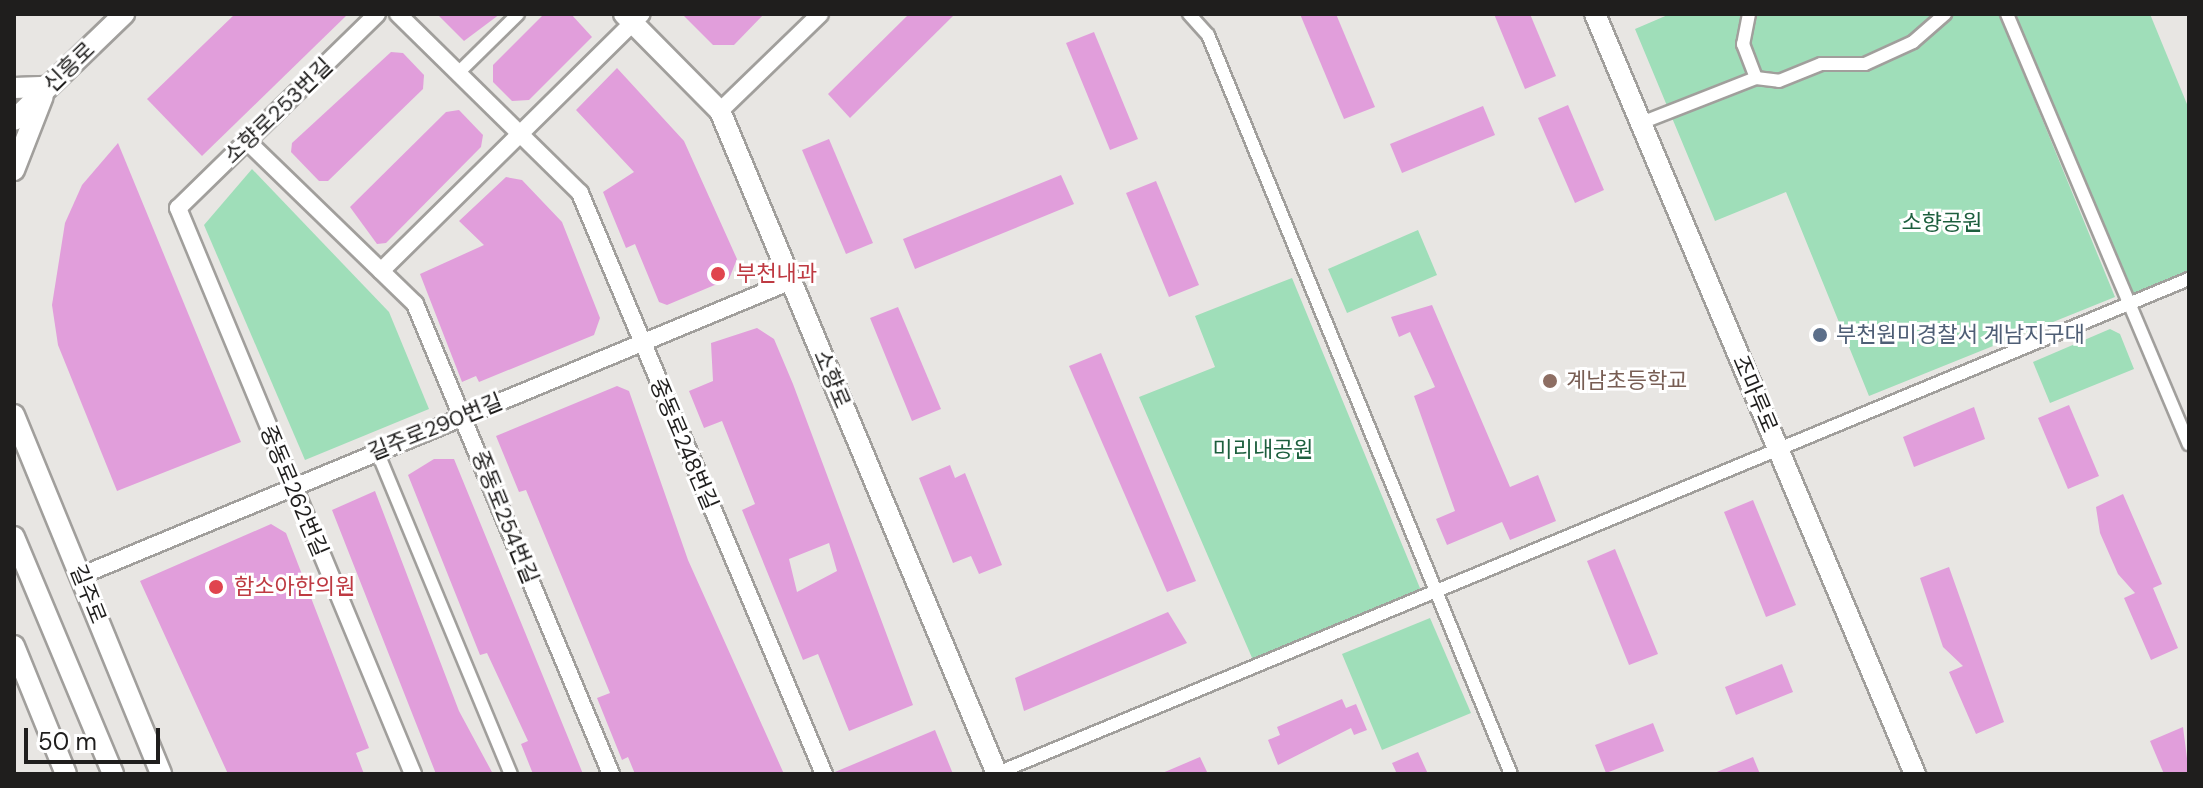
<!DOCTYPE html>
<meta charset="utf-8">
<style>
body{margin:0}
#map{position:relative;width:2203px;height:788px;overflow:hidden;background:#e8e6e3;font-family:"DM Sans","Noto Sans KR",sans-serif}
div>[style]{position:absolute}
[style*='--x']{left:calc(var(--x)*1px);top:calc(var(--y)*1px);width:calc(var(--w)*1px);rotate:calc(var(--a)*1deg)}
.green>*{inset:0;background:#9fdeb9}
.building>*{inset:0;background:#e19edb}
.roads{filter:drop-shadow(2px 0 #a19f9c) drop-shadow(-2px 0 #a19f9c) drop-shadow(0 2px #a19f9c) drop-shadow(0 -2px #a19f9c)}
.pedestrian>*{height:12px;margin:-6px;padding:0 6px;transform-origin:6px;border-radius:6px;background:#fff}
.minor>*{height:16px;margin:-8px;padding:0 8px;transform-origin:8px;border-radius:8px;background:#fff}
.tertiary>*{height:20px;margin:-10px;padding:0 10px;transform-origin:10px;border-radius:10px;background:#fff}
.dots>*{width:22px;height:22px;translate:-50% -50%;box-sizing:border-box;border:4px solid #fff;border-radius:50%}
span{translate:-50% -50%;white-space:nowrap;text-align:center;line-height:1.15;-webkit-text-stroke:6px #fff;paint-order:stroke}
.street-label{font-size:22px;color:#1f1e1d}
.park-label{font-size:22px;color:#1d5f3e}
.health-label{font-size:22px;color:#be3a42}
.left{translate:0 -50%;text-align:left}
.service-label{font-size:22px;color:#4e5e75}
.education-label{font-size:22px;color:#785e54}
.frame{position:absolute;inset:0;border:16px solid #1f1e1d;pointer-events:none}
.scale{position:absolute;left:24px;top:728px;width:136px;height:36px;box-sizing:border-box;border:4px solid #1f1e1d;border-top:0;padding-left:10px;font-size:24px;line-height:28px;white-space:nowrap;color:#1f1e1d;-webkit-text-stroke:6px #fff;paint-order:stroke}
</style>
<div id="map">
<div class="green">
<div style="clip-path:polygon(1670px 14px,1999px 14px,2115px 297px,1869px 396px,1786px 192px,1715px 221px,1635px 29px)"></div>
<div style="clip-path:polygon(2013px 14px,2150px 14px,2189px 109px,2189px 273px,2132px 297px)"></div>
<div style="clip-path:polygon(252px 169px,389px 312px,429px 409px,305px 460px,204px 225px)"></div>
<div style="clip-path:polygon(1418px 230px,1437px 275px,1347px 313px,1328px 269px)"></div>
<div style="clip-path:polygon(1292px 278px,1422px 593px,1253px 660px,1139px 397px,1215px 367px,1195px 316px)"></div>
<div style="clip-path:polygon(2110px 329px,2120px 334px,2134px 369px,2050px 403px,2033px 362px)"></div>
<div style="clip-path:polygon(1430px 618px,1471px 713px,1382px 750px,1342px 654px)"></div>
</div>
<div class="building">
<div style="clip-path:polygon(235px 14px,348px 14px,202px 156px,147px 99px)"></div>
<div style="clip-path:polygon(437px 14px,500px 14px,464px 41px)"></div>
<div style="clip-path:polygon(544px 14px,571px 14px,592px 37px,529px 100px,512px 101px,493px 82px,493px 65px)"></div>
<div style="clip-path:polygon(682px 14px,764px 14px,734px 45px,713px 45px)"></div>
<div style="clip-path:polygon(909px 14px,955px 14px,850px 118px,828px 94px)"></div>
<div style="clip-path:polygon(1300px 14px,1336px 14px,1375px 107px,1344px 119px)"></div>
<div style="clip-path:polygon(1494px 14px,1530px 14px,1556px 76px,1525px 89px)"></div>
<div style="clip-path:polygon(1094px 32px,1138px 139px,1110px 150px,1066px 43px)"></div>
<div style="clip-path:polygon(391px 52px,403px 53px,424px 75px,423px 89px,328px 181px,319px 181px,291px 152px,292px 143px)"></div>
<div style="clip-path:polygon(617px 68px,684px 141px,737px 259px,729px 279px,667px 305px,659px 302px,635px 244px,626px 248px,603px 192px,634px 172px,576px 110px)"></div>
<div style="clip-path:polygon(1568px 105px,1604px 190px,1575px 203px,1538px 118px)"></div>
<div style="clip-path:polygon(1483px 106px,1495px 135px,1402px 173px,1390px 144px)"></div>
<div style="clip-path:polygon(459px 110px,483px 135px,481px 147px,386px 243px,377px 244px,350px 207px,446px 112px)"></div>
<div style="clip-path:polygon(829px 139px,873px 243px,846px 254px,802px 150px)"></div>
<div style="clip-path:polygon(118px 143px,241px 442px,117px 491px,58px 345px,52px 305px,65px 223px,82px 185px)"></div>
<div style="clip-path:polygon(1061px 175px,1074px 204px,915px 269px,903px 239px)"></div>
<div style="clip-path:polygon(506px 177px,522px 180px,562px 222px,600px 318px,594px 335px,479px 382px,476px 376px,462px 382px,420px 274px,484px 245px,459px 221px)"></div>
<div style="clip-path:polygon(1156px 181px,1199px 285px,1169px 297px,1126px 193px)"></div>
<div style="clip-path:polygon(1432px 305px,1510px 487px,1538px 475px,1556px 521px,1510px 540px,1502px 522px,1447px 545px,1436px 519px,1455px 511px,1414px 396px,1435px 387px,1410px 332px,1399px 337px,1391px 317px)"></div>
<div style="clip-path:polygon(898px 307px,941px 409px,912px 421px,870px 318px)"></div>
<div style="clip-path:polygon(evenodd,757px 328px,774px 339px,793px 384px,913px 705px,849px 731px,818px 654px,803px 660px,742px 510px,755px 504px,722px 421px,704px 428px,689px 391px,713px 381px,711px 343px,757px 328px,829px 543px,837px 571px,797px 592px,789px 559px,829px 543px)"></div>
<div style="clip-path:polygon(1101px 353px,1196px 581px,1167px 592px,1069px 366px)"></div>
<div style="clip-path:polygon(617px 386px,629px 391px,688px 560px,784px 774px,635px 774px,628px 757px,622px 760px,597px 698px,610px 693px,526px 490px,519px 492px,496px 436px)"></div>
<div style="clip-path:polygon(2069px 405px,2099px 476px,2068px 489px,2038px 418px)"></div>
<div style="clip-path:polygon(1974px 407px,1985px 439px,1914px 467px,1903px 437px)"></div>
<div style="clip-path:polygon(434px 459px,454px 459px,583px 774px,533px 774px,521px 744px,528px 741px,487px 653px,480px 655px,408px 475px)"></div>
<div style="clip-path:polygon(950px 465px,955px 478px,965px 473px,1002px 565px,979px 574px,971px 556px,953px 563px,919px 478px)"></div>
<div style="clip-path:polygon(375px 491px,459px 711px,493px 774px,436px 774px,332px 510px)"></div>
<div style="clip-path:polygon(2123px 494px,2162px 584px,2153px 588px,2178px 648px,2151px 660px,2124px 598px,2135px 593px,2118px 574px,2100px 533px,2096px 507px)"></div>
<div style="clip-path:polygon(1753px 500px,1796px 605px,1766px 617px,1724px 512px)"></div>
<div style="clip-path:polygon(271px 524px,286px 533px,369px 748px,356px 753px,364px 774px,228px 774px,140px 581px)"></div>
<div style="clip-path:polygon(1615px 549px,1658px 654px,1629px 665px,1587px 561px)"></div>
<div style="clip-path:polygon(1949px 567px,2004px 722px,1976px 734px,1949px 672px,1963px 666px,1943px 647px,1920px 578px)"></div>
<div style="clip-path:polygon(1168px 612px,1187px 643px,1024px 711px,1015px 678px)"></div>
<div style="clip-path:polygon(1782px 664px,1793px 692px,1736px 715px,1725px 687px)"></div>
<div style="clip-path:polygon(1342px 699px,1346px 708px,1356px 704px,1367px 730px,1354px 735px,1351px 728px,1278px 765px,1268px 740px,1280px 735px,1277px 727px)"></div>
<div style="clip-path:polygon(1653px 723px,1664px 751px,1606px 773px,1595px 745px)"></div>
<div style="clip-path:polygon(2183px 727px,2189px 774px,2164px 774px,2150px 741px)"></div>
<div style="clip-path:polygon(935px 730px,953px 774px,835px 774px,835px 772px)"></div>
<div style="clip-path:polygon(1418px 752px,1428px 774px,1397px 774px,1392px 763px)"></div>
<div style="clip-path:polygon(1200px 757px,1208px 774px,1160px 774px)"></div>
<div style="clip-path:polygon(1753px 757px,1760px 774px,1712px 774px)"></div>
</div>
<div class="roads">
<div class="pedestrian">
<div style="--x:1189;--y:14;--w:28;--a:48"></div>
<div style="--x:1208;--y:35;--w:799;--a:67.71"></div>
<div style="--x:1749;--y:14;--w:31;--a:101"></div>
<div style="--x:1743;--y:44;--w:36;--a:69"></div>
<div style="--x:2007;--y:14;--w:467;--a:67.1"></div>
<div style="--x:458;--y:73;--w:84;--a:-44.5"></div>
<div style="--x:1641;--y:123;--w:123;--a:-21.4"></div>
<div style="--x:1756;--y:78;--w:23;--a:7"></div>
<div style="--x:1779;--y:81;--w:45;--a:-22"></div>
<div style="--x:1821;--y:64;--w:44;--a:0"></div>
<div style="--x:1865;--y:64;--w:53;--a:-24.6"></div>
<div style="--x:1913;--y:42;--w:43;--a:-41.2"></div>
<div style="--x:377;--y:451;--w:350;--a:67.5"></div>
<div style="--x:995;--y:774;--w:1293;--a:-22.52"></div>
</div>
<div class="minor">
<div style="--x:377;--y:14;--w:278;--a:135.7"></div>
<div style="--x:178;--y:208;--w:613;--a:67.45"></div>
<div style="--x:398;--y:14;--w:255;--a:44.5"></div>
<div style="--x:580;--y:193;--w:630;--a:67.22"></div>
<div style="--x:720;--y:111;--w:139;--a:-44.1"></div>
<div style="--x:247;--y:141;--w:234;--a:44.1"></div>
<div style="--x:415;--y:304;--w:509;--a:67.36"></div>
<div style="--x:381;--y:271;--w:366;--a:-44.6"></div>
<div style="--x:80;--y:576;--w:770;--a:-22.53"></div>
</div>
<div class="tertiary">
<div style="--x:624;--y:14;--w:136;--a:45.3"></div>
<div style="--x:720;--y:111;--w:719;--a:67.32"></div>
<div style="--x:1595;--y:14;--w:825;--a:67.17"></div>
<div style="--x:14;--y:88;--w:33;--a:-2"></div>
<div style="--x:14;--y:120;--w:153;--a:-43.9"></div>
<div style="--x:14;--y:170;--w:79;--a:-68.6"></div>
<div style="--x:14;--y:415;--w:388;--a:67.7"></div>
<div style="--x:14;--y:537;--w:257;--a:67.3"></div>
<div style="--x:14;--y:646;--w:138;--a:67.9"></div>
</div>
</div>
<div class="dots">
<div style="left:718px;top:274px;background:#e0444e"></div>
<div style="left:1820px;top:335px;background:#5c6f8a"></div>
<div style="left:1550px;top:381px;background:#8d6e63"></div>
<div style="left:216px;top:587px;background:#e0444e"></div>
</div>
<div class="street-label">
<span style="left:69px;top:67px;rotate:-44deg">신흥로</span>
<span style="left:278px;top:111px;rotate:-44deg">소향로253번길</span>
<span style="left:832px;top:379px;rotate:67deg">소향로</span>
<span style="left:1755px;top:394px;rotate:67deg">조마루로</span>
<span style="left:435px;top:427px;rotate:-22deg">길주로290번길</span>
<span style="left:684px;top:444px;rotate:67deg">중동로248번길</span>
<span style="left:294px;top:491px;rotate:67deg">중동로262번길</span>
<span style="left:505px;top:517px;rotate:68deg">중동로254번길</span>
<span style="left:88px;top:594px;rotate:68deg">길주로</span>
</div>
<div class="park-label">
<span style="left:1942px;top:223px">소향공원</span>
<span style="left:1263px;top:450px">미리내공원</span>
</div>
<div class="health-label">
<span class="left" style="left:736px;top:274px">부천내과</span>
<span class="left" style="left:234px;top:587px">함소아한의원</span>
</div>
<div class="service-label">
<span class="left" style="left:1836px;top:335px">부천원미경찰서 계남지구대</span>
</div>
<div class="education-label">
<span class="left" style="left:1566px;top:381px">계남초등학교</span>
</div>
<div class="frame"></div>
<div class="scale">50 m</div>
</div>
